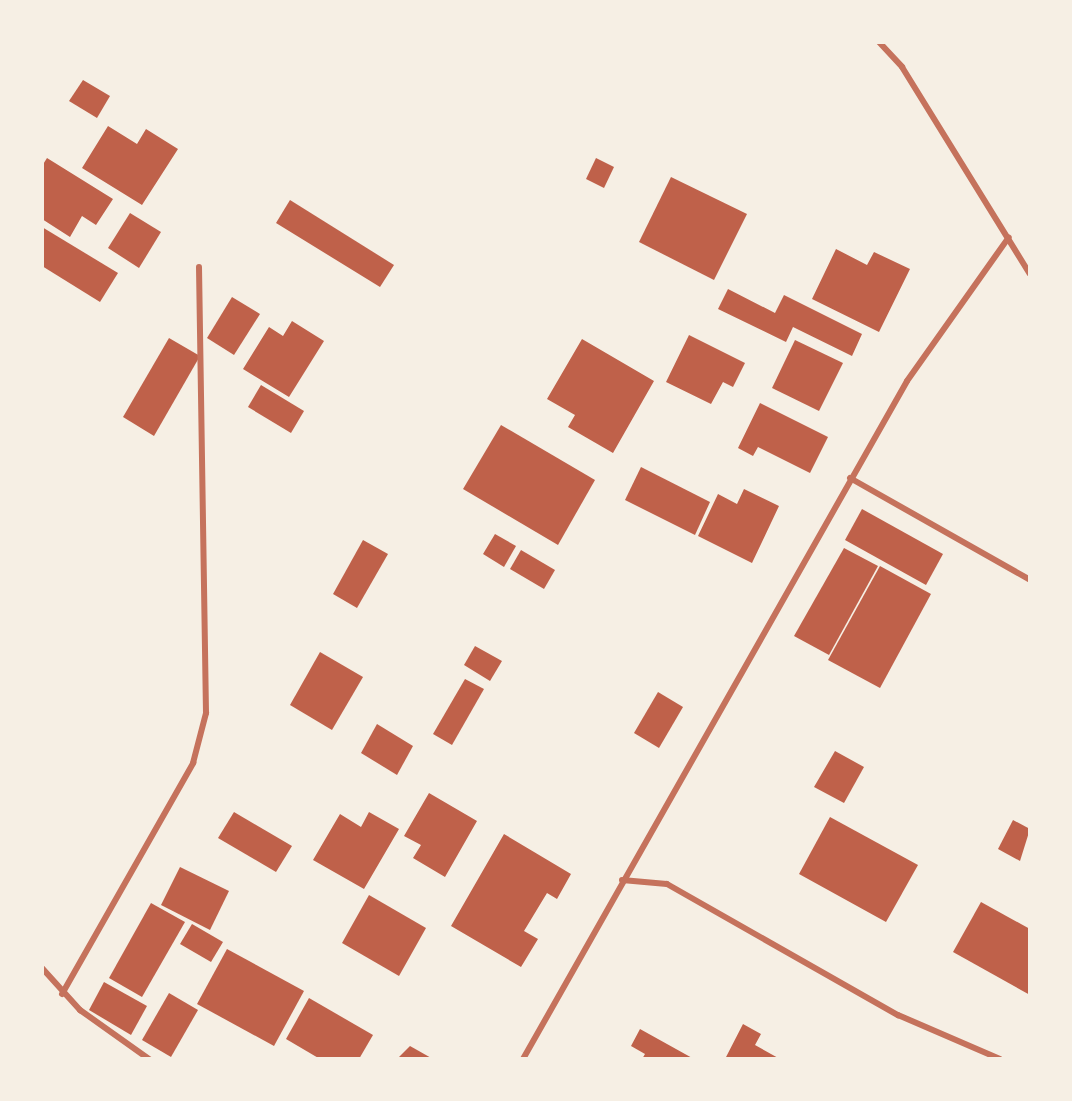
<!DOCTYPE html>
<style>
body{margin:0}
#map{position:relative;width:1072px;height:1101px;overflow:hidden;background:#f6efe4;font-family:Ubuntu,sans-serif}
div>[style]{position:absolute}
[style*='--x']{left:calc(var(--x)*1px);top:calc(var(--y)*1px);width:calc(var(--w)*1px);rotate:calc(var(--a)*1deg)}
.building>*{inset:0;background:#bf614a}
.minor>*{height:6px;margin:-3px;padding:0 3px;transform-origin:3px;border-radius:3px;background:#c5725c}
span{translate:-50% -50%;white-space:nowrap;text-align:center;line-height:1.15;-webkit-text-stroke:4.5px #f6efe4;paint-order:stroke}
.frame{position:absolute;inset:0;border:44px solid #f6efe4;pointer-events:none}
</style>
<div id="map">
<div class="building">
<div style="clip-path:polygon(83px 80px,110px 96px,97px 118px,69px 101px)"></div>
<div style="clip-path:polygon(108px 126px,137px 144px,146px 129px,178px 149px,142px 205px,82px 168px)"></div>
<div style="clip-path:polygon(47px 158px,113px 199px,96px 225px,82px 216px,70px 237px,42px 219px,42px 166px)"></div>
<div style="clip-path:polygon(596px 158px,614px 167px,604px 188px,586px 179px)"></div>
<div style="clip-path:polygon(671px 177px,747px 214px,714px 280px,639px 242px)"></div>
<div style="clip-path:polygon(290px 200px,394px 265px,380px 287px,276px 223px)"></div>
<div style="clip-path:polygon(130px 213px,161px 232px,139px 268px,108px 248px)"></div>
<div style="clip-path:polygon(42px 227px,118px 273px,100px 302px,42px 266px)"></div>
<div style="clip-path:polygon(836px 249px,867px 265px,874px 252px,910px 269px,879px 332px,812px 299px)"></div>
<div style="clip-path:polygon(728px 289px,775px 313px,784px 295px,862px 334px,852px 356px,793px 327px,786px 342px,718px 309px)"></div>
<div style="clip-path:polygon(232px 297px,260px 314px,234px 355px,207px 338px)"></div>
<div style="clip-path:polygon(292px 321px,324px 341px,289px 397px,243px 369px,269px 327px,283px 336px)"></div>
<div style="clip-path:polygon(689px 335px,745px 363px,733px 387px,723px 382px,711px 404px,666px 382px)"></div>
<div style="clip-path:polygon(169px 338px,200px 356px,154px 436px,123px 417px)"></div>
<div style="clip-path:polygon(582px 339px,654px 381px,613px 453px,568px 427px,575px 415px,547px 399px)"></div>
<div style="clip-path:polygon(795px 340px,843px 363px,819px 411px,772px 388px)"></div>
<div style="clip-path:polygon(261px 385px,304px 411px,291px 433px,248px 407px)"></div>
<div style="clip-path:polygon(760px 403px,828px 437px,810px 473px,758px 447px,753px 456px,738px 448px)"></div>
<div style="clip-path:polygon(501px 425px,595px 480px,558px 545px,463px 489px)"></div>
<div style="clip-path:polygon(641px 467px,710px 502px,695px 535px,625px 500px)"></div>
<div style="clip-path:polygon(744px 489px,779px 506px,752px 563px,698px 536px,718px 494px,737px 504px)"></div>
<div style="clip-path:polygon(862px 509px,943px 554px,926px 585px,845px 540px)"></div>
<div style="clip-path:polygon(495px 534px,516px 546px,504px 567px,483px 554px)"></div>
<div style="clip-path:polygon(363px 540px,388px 554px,357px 608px,333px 594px)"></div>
<div style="clip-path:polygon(844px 548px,878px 566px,829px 655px,794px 636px)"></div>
<div style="clip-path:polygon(521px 550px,555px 570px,544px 589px,510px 569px)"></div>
<div style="clip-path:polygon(880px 566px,931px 594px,880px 688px,828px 660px)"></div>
<div style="clip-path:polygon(475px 646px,502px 661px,490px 681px,464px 665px)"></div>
<div style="clip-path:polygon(320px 652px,363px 677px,332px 730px,290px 705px)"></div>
<div style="clip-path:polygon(465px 679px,484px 689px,452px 745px,433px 734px)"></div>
<div style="clip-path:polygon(658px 692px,683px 707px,659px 748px,634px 733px)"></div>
<div style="clip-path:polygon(377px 724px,413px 746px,397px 775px,361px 753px)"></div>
<div style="clip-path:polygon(835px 751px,864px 767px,844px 803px,814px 787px)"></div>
<div style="clip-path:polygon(429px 793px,477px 821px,445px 877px,413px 858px,421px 845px,404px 836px)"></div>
<div style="clip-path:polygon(234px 812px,292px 846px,276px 872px,218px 838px)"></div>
<div style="clip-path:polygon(369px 812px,399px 829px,364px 889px,313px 860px,340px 814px,361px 827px)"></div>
<div style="clip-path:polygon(830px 817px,918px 865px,886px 922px,799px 874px)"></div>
<div style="clip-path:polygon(1013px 820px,1030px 829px,1020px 861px,998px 849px)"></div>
<div style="clip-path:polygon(504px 834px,571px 874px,557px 899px,547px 893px,524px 931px,538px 939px,521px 967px,451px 926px)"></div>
<div style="clip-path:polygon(180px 867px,229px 891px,210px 930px,161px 905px)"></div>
<div style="clip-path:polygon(369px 895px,426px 928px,399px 976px,342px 943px)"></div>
<div style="clip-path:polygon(981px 902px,1030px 929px,1030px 995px,953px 952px)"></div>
<div style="clip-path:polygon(151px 903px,185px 922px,142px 997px,109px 978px)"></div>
<div style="clip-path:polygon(192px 924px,223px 942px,211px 962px,180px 944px)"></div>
<div style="clip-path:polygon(227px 949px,304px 991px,274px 1046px,197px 1004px)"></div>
<div style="clip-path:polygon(104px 982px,147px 1006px,131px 1035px,89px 1010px)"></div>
<div style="clip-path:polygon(169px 993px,198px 1010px,171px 1057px,142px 1040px)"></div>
<div style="clip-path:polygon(309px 998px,373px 1035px,359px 1059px,320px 1059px,286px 1039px)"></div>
<div style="clip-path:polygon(743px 1024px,761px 1034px,755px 1045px,780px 1059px,725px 1059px)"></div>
<div style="clip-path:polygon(640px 1029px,694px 1059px,642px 1059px,645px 1054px,631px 1046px)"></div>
<div style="clip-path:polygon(410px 1046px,433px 1059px,397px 1059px)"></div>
</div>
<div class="minor">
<div style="--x:879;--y:42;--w:34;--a:47"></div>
<div style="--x:902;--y:67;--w:243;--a:58.3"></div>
<div style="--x:850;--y:478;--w:207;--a:29.5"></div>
<div style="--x:622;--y:880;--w:45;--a:5.1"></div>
<div style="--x:667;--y:884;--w:266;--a:29.6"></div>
<div style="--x:898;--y:1015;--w:111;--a:23.3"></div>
<div style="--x:42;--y:968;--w:57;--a:47.9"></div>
<div style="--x:80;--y:1010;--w:85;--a:35.4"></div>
<div style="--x:62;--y:994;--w:266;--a:-60.4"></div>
<div style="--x:193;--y:763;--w:52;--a:-75.4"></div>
<div style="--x:206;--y:713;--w:446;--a:-90.9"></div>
<div style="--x:523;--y:1059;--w:779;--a:-60.47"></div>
<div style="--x:907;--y:381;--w:176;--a:-54.7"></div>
</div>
<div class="frame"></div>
</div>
